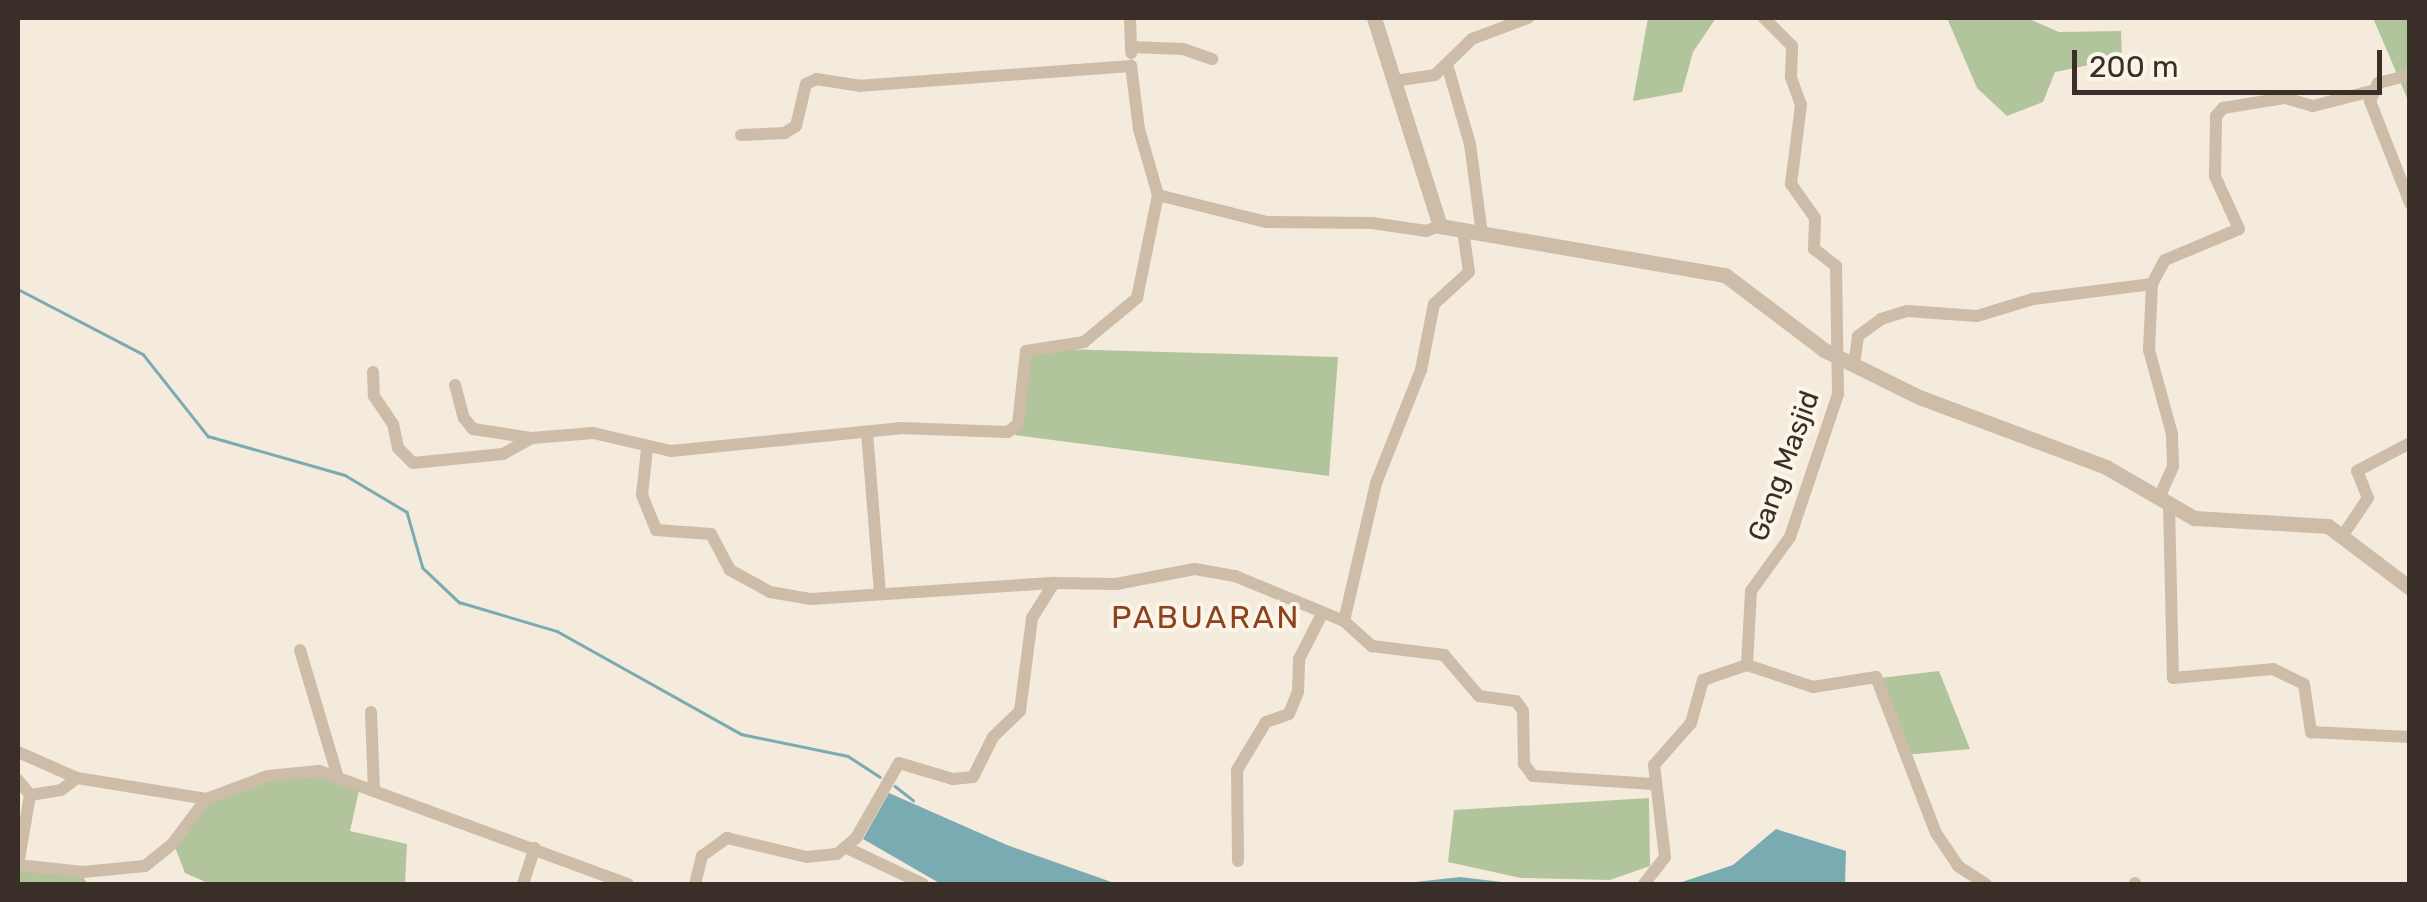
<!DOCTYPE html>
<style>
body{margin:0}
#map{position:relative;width:2427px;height:902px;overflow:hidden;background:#f4ebdc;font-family:Rubik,sans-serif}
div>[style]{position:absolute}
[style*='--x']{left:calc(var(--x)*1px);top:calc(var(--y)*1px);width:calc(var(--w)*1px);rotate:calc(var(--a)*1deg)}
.green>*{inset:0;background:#b2c49b}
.water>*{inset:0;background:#7aaab2}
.stream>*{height:2.5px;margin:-1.25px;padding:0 1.25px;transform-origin:1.25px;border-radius:1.25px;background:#7aaab2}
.minor>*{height:12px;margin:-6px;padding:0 6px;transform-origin:6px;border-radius:6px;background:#cdbca7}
.tertiary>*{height:15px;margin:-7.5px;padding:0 7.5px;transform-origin:7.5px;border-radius:7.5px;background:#cdbca7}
span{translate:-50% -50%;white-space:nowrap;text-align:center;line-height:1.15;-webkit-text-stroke:8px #fbf5e9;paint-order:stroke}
.street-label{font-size:28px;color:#392f28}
.quarter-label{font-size:32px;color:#8d431c;letter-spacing:2.5px}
.frame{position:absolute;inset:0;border:20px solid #392f28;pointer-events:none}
.scale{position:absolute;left:2072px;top:50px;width:310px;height:45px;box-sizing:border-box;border:5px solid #392f28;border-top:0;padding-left:12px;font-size:30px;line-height:35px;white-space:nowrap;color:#392f28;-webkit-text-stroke:8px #fbf5e9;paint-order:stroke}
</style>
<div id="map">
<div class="green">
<div style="clip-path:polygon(1648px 18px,1716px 18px,1693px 52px,1682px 92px,1633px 101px)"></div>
<div style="clip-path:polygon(1947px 18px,2027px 18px,2059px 32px,2121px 31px,2122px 58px,2055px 72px,2043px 102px,2007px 116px,1977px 88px)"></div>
<div style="clip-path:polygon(2373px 18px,2409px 18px,2409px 103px,2400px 81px)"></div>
<div style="clip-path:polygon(1023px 348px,1338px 357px,1329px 476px,1015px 435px)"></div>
<div style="clip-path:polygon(1939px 671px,1970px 749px,1905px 755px,1880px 678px)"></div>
<div style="clip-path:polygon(308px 768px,361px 781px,350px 831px,407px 844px,405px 884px,210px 884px,185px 873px,175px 847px,207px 801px)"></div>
<div style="clip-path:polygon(1649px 798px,1650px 866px,1610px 880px,1521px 878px,1448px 862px,1454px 810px)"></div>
<div style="clip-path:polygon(18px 864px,77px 869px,88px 884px,18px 884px)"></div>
</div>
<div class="water">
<div style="clip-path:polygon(889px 793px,1007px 845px,1117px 884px,941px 884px,863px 839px)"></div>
<div style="clip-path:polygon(1776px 829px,1846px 851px,1845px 884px,1676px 884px,1733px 865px)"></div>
<div style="clip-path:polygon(1460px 877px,1518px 884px,1397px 884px)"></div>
</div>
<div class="stream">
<div style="--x:18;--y:289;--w:141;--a:27.5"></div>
<div style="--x:143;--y:354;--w:105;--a:51.6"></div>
<div style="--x:208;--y:436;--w:142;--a:15.9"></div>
<div style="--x:345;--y:475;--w:72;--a:30.8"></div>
<div style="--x:407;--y:512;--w:58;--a:74.1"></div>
<div style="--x:423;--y:568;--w:50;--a:43.4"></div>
<div style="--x:459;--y:602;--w:102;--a:16.5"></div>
<div style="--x:557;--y:631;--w:211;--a:29.2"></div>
<div style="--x:741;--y:734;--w:109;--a:11.6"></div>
<div style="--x:848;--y:756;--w:38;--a:33"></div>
<div style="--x:895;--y:786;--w:23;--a:38"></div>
</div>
<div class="minor">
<div style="--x:1130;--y:18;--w:35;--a:88"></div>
<div style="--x:1131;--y:47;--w:52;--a:2.2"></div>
<div style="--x:1183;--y:49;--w:31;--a:19"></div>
<div style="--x:1448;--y:68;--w:79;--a:73.9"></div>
<div style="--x:1470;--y:144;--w:91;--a:82.4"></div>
<div style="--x:2410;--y:75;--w:33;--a:166"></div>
<div style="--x:2378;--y:83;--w:20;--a:114"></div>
<div style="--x:2370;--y:101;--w:110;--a:68.6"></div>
<div style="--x:1394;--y:81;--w:41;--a:-8.3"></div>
<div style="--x:1435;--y:75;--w:52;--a:-44.2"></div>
<div style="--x:1472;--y:39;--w:60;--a:-20.6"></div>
<div style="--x:1158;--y:195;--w:111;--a:14"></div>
<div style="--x:1266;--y:222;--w:106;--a:0.5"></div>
<div style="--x:1372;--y:223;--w:55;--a:8.4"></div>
<div style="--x:1426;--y:231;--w:15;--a:-20"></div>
<div style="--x:1854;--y:365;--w:29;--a:-82"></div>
<div style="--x:1858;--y:336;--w:29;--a:-36"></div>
<div style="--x:1881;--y:319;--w:27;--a:-17"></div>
<div style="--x:1907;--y:311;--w:70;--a:4.1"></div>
<div style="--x:1977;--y:316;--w:59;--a:-16.9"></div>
<div style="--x:2033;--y:299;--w:120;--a:-7.2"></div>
<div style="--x:373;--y:372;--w:24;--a:88"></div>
<div style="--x:374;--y:396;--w:34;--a:56"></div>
<div style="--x:393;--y:424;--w:25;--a:78"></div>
<div style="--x:398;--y:448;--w:21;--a:45"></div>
<div style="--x:413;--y:463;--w:90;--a:-5.7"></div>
<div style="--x:503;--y:454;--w:33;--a:-29"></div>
<div style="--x:455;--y:385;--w:34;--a:75"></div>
<div style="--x:464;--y:418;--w:14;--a:51"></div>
<div style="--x:473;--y:429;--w:60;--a:8.7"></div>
<div style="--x:532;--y:438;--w:61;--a:-4.7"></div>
<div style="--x:593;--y:433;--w:80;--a:13"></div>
<div style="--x:671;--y:451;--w:230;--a:-5.7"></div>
<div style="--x:900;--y:428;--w:108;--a:2.1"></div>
<div style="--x:1008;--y:432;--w:13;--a:-39"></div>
<div style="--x:1018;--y:424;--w:73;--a:-83.7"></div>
<div style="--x:1026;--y:351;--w:59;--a:-8.8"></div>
<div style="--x:1084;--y:342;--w:69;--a:-39.7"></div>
<div style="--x:1137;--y:298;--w:105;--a:-78.5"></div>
<div style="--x:1158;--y:195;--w:69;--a:-106.1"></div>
<div style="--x:1139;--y:129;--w:64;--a:-97.2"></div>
<div style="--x:1131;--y:66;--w:271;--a:175.8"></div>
<div style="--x:861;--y:86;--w:45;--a:-171"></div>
<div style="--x:817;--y:79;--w:12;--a:156"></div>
<div style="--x:806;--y:84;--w:43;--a:103.4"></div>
<div style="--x:796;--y:126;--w:13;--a:148"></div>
<div style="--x:785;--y:133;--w:44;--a:177.4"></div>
<div style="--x:867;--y:432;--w:161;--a:85.4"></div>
<div style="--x:647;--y:449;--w:46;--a:96.2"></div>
<div style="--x:642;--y:495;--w:38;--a:68"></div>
<div style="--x:656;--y:530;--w:55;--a:4.2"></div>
<div style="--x:711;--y:534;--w:41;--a:62.2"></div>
<div style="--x:730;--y:570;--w:46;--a:28.8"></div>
<div style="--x:770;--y:592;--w:42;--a:9.7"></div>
<div style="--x:811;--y:599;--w:244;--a:-3.8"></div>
<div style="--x:2159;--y:498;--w:35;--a:-66"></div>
<div style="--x:2173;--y:466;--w:32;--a:-92"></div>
<div style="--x:2172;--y:434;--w:87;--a:-105.3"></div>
<div style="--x:2149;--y:350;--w:66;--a:-87.4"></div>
<div style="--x:2152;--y:284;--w:27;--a:-62"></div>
<div style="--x:2165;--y:260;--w:80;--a:-22.7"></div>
<div style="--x:2239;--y:229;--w:58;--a:-114.4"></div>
<div style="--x:2215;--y:176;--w:60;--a:-89"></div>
<div style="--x:2216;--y:116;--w:11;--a:-49"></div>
<div style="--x:2223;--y:108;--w:63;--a:-9.2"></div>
<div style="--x:2285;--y:98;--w:29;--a:16"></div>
<div style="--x:2313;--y:106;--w:61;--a:-14.3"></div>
<div style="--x:2169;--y:504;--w:174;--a:88.7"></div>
<div style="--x:2173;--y:678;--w:100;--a:-5.1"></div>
<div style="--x:2273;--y:669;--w:34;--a:26"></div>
<div style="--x:2304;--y:684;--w:49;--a:81.7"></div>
<div style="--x:2311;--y:732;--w:99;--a:2.9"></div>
<div style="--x:2343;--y:535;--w:45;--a:-56"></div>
<div style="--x:2368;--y:498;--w:29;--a:-112"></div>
<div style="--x:2357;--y:471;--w:60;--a:-27.8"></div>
<div style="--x:1344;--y:621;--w:142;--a:-76.9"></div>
<div style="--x:1376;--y:483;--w:122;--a:-68.3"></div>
<div style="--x:1421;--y:370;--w:67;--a:-78.9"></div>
<div style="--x:1434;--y:304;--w:47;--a:-42.4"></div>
<div style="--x:1469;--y:272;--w:42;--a:-98.1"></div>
<div style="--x:300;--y:650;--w:129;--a:73.4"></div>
<div style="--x:1747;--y:665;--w:70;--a:18.4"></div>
<div style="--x:1813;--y:687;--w:64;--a:-9"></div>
<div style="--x:1876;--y:677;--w:167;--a:69"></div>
<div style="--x:1936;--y:833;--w:40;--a:56"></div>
<div style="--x:1958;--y:866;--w:33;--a:33"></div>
<div style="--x:371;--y:712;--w:78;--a:87.8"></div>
<div style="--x:18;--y:752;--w:64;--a:23.8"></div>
<div style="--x:77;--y:778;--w:131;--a:9.2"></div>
<div style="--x:18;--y:780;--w:19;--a:51"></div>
<div style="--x:30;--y:795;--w:71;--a:99.7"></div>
<div style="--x:30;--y:795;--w:31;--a:-9"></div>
<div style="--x:61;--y:790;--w:20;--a:-37"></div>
<div style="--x:847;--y:848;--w:84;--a:25.3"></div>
<div style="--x:1238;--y:861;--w:91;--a:-90.6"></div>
<div style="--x:1237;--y:770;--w:56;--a:-58.9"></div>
<div style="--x:1266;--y:722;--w:24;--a:-19"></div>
<div style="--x:1289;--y:714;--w:24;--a:-68"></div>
<div style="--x:1298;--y:692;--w:33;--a:-88"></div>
<div style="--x:1299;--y:659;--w:48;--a:-62.9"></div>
<div style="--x:18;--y:865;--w:65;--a:6.1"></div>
<div style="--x:83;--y:872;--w:62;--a:-5.5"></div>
<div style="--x:145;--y:866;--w:36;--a:-39"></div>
<div style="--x:173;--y:843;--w:55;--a:-53.1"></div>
<div style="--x:206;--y:799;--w:66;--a:-20.4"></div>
<div style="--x:268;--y:776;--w:51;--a:-5.6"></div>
<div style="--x:319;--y:771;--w:329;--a:20.1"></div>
<div style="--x:523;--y:884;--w:38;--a:-72"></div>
<div style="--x:695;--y:884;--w:29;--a:-76"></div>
<div style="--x:702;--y:856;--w:31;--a:-36"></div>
<div style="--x:727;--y:838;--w:82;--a:13.4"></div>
<div style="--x:807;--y:857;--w:30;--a:-6"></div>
<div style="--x:837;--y:854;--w:25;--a:-40"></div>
<div style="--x:856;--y:838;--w:86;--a:-60.2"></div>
<div style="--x:899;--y:763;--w:56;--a:16.5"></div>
<div style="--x:953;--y:779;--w:20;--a:-6"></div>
<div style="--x:973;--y:777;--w:45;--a:-63.4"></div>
<div style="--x:993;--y:737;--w:37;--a:-44"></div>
<div style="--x:1020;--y:711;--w:94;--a:-82.6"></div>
<div style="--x:1032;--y:618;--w:41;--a:-57.8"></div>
<div style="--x:1054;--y:583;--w:62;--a:0.9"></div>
<div style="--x:1116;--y:584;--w:80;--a:-10.8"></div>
<div style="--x:1195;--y:569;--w:41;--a:9.9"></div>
<div style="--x:1235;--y:576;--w:118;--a:22.4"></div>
<div style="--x:1344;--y:621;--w:38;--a:42"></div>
<div style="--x:1372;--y:646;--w:73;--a:7.1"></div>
<div style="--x:1444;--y:655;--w:54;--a:49.5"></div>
<div style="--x:1479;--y:696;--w:37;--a:8"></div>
<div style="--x:1516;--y:701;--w:12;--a:55"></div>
<div style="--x:1523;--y:711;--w:53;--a:88.9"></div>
<div style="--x:1524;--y:764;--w:15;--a:53"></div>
<div style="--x:1533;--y:776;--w:120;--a:3.8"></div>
<div style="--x:1644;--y:884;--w:34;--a:-52"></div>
<div style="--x:1665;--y:857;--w:93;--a:-96.8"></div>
<div style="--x:1654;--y:765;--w:56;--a:-48.6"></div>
<div style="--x:1691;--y:723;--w:45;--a:-74.4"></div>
<div style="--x:1703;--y:680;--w:46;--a:-18.8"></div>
<div style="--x:1747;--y:665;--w:74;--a:-86.9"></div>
<div style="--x:1751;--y:591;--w:67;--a:-54.2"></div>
<div style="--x:1790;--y:537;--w:151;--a:-71.4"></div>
<div style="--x:1838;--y:394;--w:128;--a:-90.9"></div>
<div style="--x:1836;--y:266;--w:28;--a:-142"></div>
<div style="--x:1814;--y:249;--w:31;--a:-88"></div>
<div style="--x:1815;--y:218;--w:42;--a:-125.2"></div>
<div style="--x:1791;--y:184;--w:80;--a:-82.8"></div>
<div style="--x:1801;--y:105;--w:30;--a:-110"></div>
<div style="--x:1791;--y:77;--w:31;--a:-88"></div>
<div style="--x:1792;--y:46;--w:40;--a:-135"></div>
<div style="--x:2135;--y:884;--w:1;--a:-90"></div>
</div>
<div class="tertiary">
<div style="--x:1374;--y:18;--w:218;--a:72.4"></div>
<div style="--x:1440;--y:226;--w:289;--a:9.8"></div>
<div style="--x:1725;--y:275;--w:124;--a:37.1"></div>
<div style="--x:1824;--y:350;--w:106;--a:26.3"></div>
<div style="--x:1919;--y:397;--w:200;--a:20.5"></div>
<div style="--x:2106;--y:467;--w:102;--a:30.1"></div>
<div style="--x:2194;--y:518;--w:134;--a:3.4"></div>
<div style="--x:2328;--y:526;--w:103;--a:37.1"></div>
</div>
<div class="street-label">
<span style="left:1784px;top:466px;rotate:-70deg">Gang Masjid</span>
</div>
<div class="quarter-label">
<span style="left:1206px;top:617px">PABUARAN</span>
</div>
<div class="frame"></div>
<div class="scale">200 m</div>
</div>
